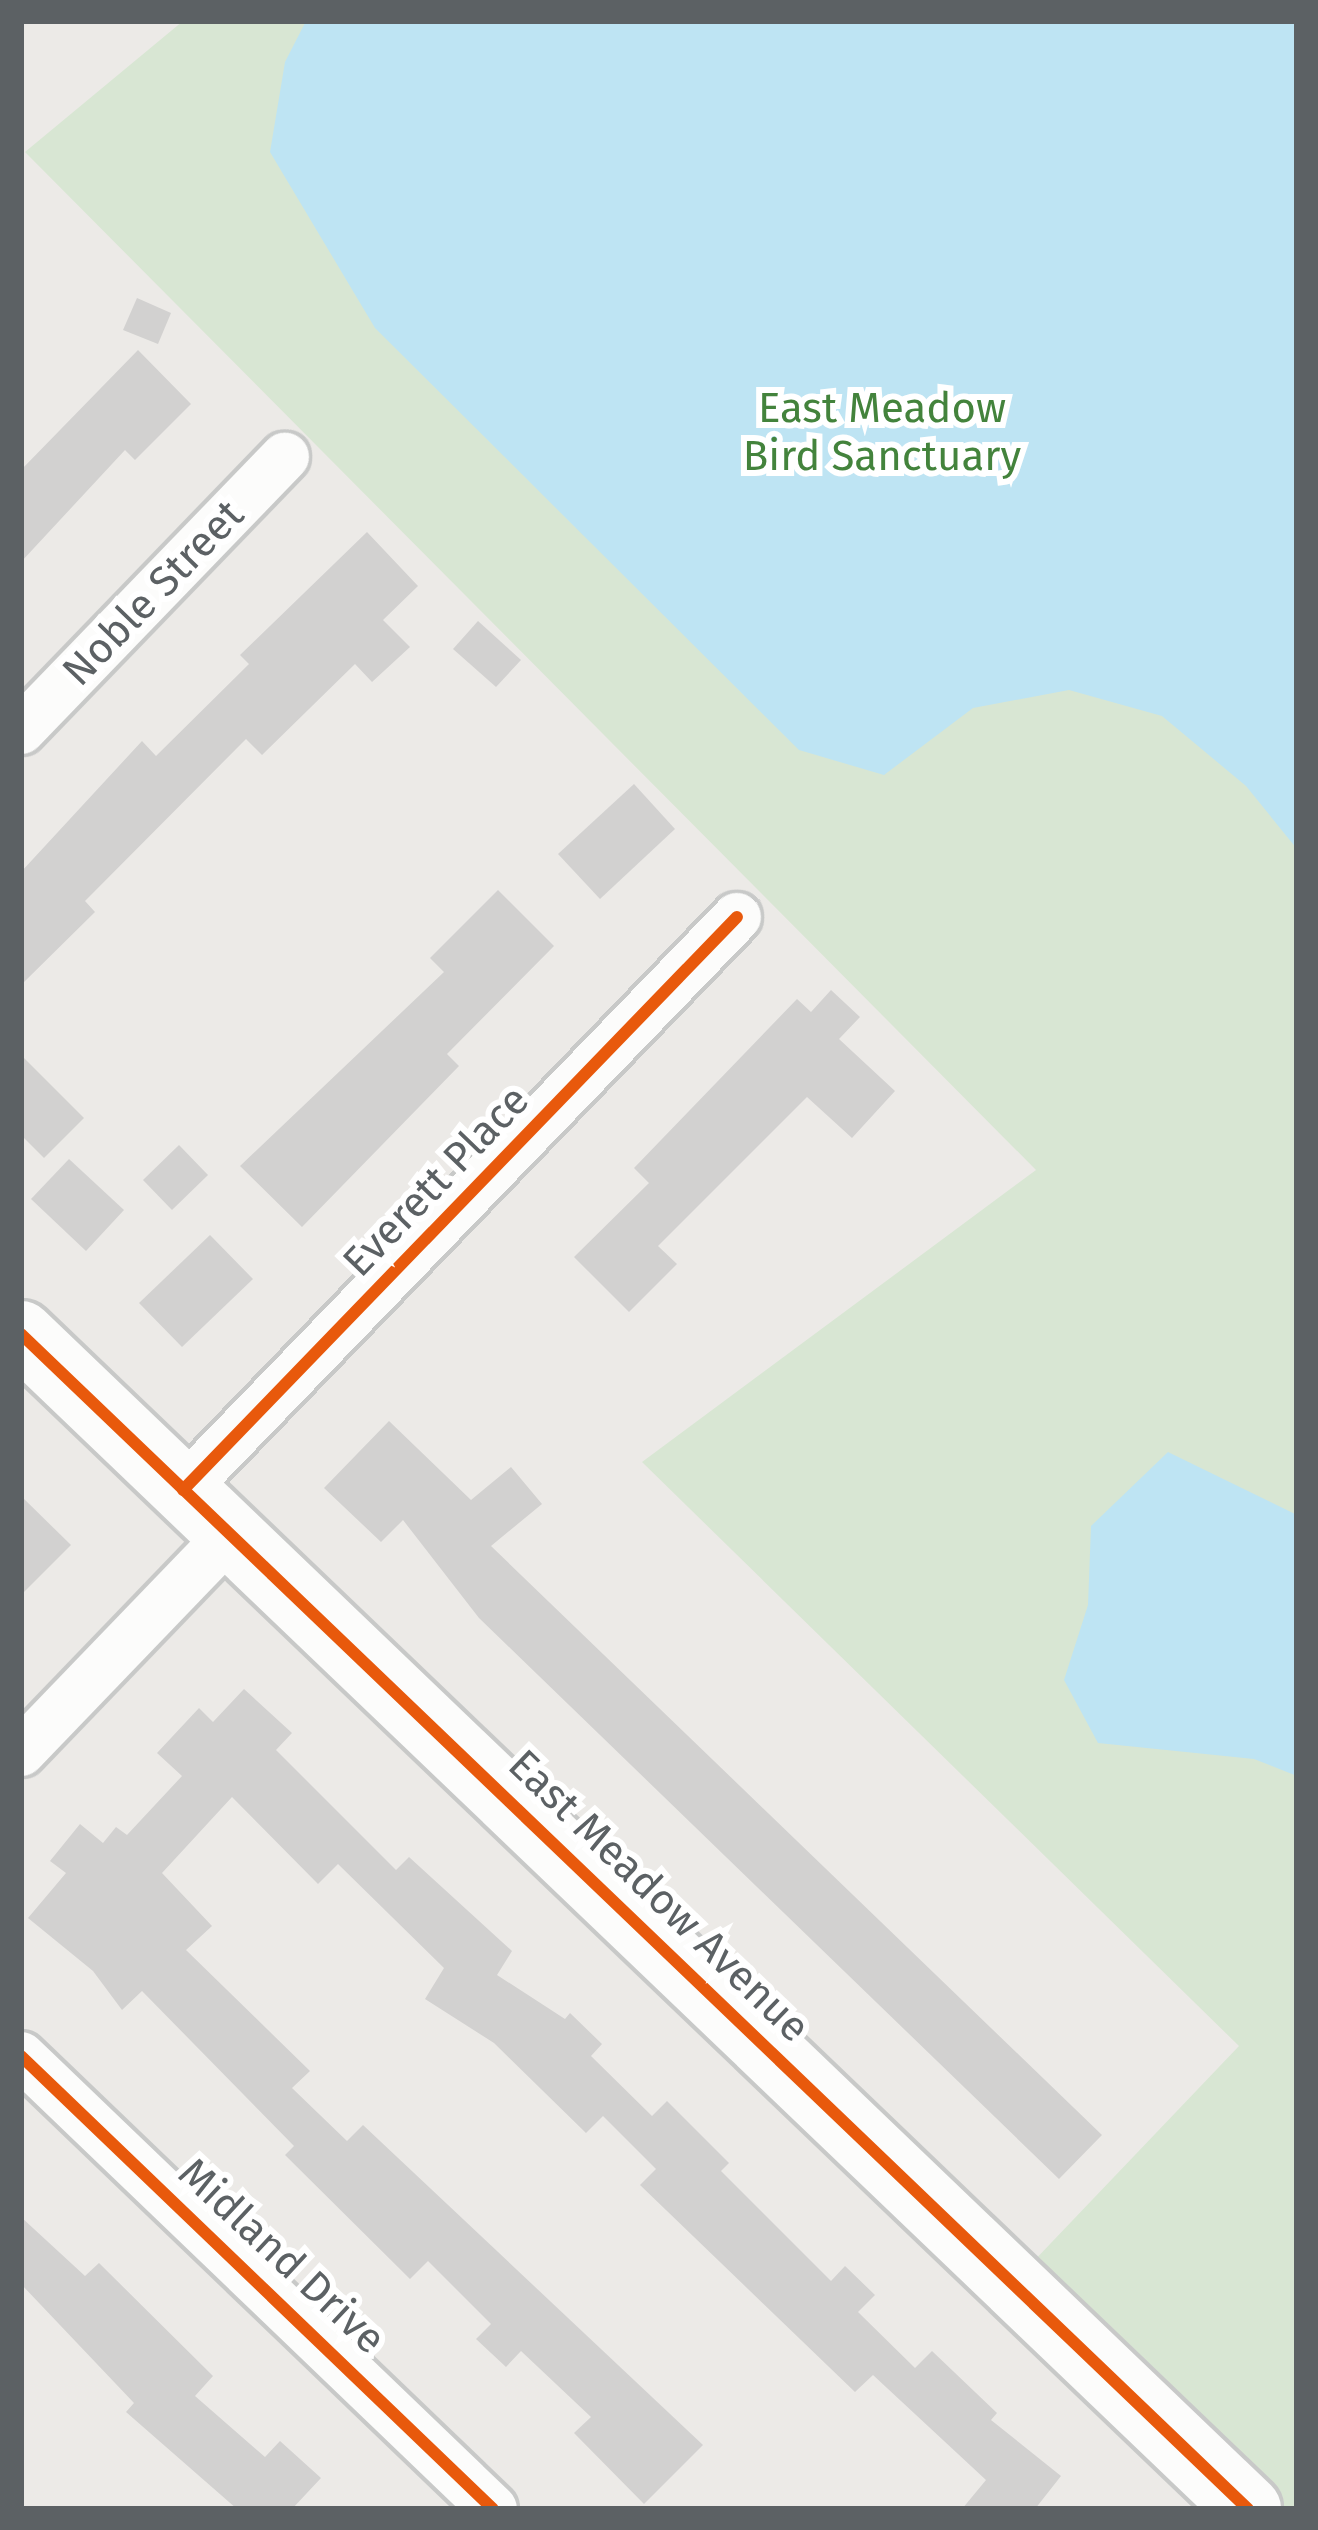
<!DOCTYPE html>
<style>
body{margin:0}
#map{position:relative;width:1318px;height:2530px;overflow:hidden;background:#eceae7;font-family:"Fira Sans",sans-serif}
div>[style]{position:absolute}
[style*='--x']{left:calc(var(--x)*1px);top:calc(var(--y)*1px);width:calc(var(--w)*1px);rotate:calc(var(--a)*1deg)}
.green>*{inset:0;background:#d8e6d3}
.water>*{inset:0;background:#bee4f3}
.building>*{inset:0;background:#d2d1d0}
.roads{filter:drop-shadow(3px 0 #c8c9c8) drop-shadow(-3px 0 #c8c9c8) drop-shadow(0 3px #c8c9c8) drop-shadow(0 -3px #c8c9c8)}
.street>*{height:48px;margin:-24px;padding:0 24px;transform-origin:24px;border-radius:24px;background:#fcfcfb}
.secondary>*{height:66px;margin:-33px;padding:0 33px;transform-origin:33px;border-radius:33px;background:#fcfcfb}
.cycleway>*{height:12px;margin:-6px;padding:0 6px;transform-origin:6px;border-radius:6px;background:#e8590c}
span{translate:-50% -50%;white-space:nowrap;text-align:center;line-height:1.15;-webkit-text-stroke:12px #fff;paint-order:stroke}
.park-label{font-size:42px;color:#43833c}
.street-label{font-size:42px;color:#5c6164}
.frame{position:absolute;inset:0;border:24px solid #5c6164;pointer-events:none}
</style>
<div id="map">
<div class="green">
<div style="clip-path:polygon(183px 21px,1297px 21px,1297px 2509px,1285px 2509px,1030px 2265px,1239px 2046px,642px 1462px,1036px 1170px,25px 152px)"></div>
</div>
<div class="water">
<div style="clip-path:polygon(306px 21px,1297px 21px,1297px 849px,1246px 786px,1162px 716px,1069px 690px,973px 708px,884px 775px,799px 750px,375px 328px,270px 152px,285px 62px)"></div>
<div style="clip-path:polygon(1168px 1452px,1297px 1515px,1297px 1776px,1254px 1759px,1098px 1743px,1064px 1680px,1088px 1605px,1091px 1526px)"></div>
</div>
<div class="building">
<div style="clip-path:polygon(137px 298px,171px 313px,158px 344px,123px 330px)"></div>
<div style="clip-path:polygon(138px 350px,191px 404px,135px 460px,125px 450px,21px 562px,21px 470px)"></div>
<div style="clip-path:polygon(367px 532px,418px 586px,383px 620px,410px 647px,372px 682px,355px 664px,262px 755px,246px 739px,85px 901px,95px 912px,21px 985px,21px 872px,142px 741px,156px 756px,249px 664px,240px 655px)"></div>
<div style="clip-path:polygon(478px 621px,521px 660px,496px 687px,453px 649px)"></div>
<div style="clip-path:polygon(634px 784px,675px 829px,600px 899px,558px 854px)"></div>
<div style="clip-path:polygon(498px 890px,554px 946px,447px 1054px,459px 1066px,302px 1227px,240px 1166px,444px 972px,430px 958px)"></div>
<div style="clip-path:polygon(831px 990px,860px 1017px,839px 1039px,895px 1091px,852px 1138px,807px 1097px,658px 1246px,677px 1264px,629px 1312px,574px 1257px,649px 1183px,634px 1168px,797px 999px,811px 1012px)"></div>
<div style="clip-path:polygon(21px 1055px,84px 1118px,44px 1158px,21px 1135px)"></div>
<div style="clip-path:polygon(179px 1145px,208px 1175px,172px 1210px,143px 1180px)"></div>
<div style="clip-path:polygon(69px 1159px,124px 1210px,86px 1251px,31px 1199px)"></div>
<div style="clip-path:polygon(210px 1235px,253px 1279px,182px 1347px,139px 1303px)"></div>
<div style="clip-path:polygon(389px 1421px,471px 1500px,511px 1467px,542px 1504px,491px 1546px,1102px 2135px,1059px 2179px,479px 1618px,403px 1520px,381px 1542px,324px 1488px)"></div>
<div style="clip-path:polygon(21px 1496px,71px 1545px,21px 1595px)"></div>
<div style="clip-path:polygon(244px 1689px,292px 1733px,276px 1750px,396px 1870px,409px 1857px,512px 1951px,497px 1975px,565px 2019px,570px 2013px,602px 2044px,591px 2056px,652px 2116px,667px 2101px,729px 2163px,721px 2171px,831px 2281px,845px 2266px,875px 2295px,858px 2312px,915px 2368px,932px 2351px,997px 2413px,991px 2420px,1061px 2476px,1035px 2509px,962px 2509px,986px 2480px,873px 2375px,855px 2392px,640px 2185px,656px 2169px,603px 2116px,586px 2133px,494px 2043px,425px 1999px,444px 1968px,338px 1864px,318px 1884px,232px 1797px,162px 1873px,212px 1926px,186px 1950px,310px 2071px,292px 2088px,347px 2141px,363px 2125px,703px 2445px,644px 2504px,574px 2433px,591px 2417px,521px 2351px,506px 2367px,476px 2339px,491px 2324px,428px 2261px,410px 2279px,285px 2155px,294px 2146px,142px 1991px,122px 2010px,93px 1971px,28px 1918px,66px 1873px,50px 1861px,80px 1824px,103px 1843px,116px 1827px,127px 1835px,182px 1776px,157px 1753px,199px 1708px,213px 1722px)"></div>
<div style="clip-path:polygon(21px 2217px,85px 2276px,99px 2263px,213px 2376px,195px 2396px,265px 2457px,280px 2441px,321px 2478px,292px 2509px,237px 2509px,126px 2412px,134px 2403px,21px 2284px)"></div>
</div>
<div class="roads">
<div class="street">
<div style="--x:21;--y:730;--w:380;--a:-46"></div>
<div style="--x:183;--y:1490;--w:797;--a:-45.97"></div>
<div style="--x:21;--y:1752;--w:303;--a:-46.1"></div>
<div style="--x:21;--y:2056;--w:654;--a:43.82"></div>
</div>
<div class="secondary">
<div style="--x:21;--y:1334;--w:1699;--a:43.76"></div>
</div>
</div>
<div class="cycleway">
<div style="--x:21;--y:1334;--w:1699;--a:43.76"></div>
<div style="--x:183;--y:1490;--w:797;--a:-45.97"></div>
<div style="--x:21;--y:2056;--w:654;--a:43.82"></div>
</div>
<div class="park-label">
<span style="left:882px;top:432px">East Meadow<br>Bird Sanctuary</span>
</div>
<div class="street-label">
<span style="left:153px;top:593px;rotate:-46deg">Noble Street</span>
<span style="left:436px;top:1181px;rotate:-46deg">Everett Place</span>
<span style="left:659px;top:1896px;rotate:44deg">East Meadow Avenue</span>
<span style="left:282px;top:2256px;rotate:43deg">Midland Drive</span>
</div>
<div class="frame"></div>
</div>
